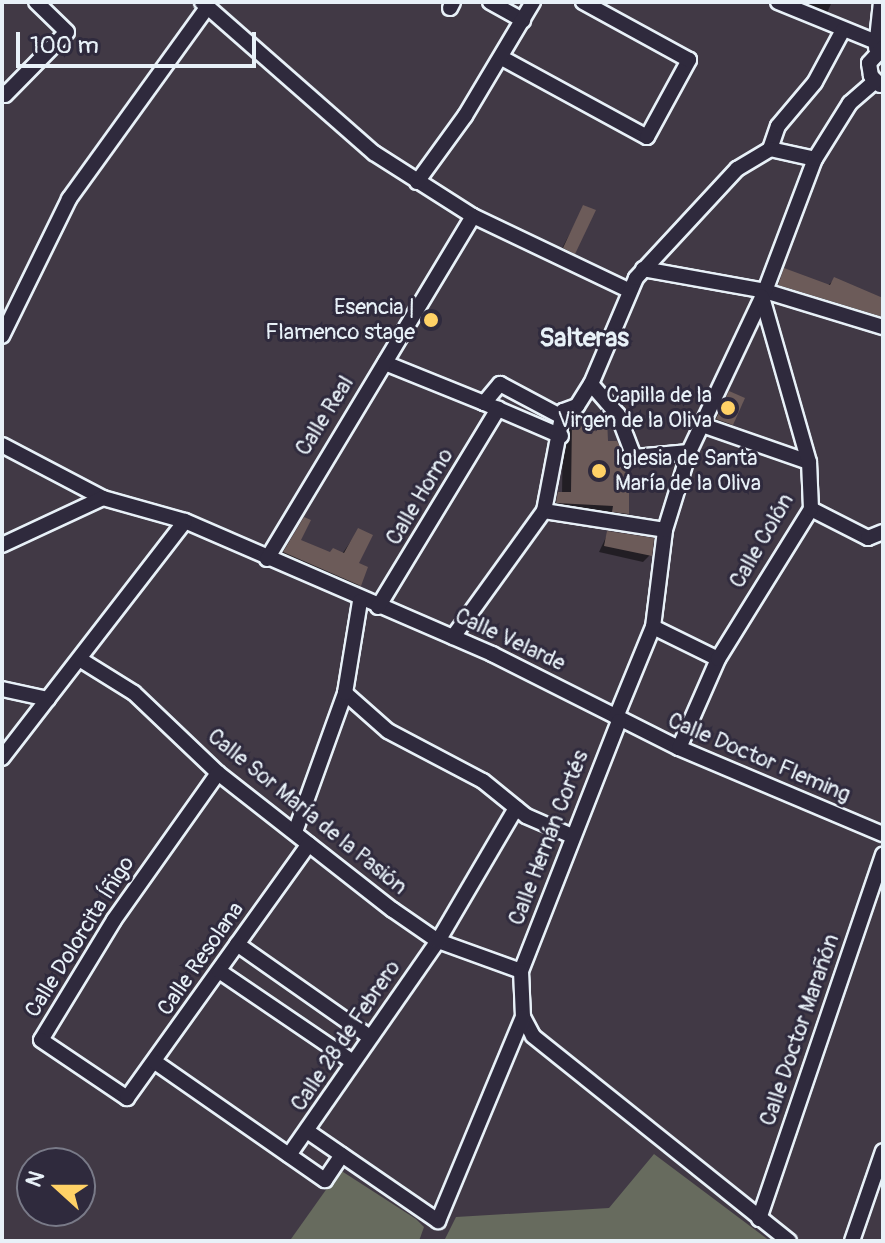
<!DOCTYPE html>
<meta charset="utf-8">
<style>
body{margin:0}
#map{position:relative;width:885px;height:1243px;overflow:hidden;background:#413945;font-family:Pangolin,sans-serif}
div>[style]{position:absolute}
[style*='--x']{left:calc(var(--x)*1px);top:calc(var(--y)*1px);width:calc(var(--w)*1px);rotate:calc(var(--a)*1deg)}
.green>*{inset:0;background:#676b5e}
.shadow>*{inset:0;background:#0007}
.building>*{inset:0;background:#6c5b59}
.roads{filter:drop-shadow(2px 0 #e8f1f8) drop-shadow(-2px 0 #e8f1f8) drop-shadow(0 2px #e8f1f8) drop-shadow(0 -2px #e8f1f8)}
.street>*{height:14px;margin:-7px;padding:0 7px;transform-origin:7px;border-radius:7px;background:#2f2a3d}
.dots>*{width:22px;height:22px;translate:-50% -50%;box-sizing:border-box;border:4px solid #2f2a3d;border-radius:50%}
span{translate:-50% -50%;white-space:nowrap;text-align:center;line-height:1.15;-webkit-text-stroke:6px #2f2a3d;paint-order:stroke}
.poi-label{font-size:22px;color:#e8f1f8}
.right{translate:-100% -50%;text-align:right}
.left{translate:0 -50%;text-align:left}
.street-label{font-size:22px;color:#e8f1f8}
.quarter-label{font-size:26px;color:#e8f1f8;font-weight:700}
.frame{position:absolute;inset:0;border:4px solid #e8f1f8;pointer-events:none}
.north{position:absolute;left:16px;top:1147px;width:80px;height:80px;box-sizing:border-box;background:#2f2a3d;border:2px solid #797a88;border-radius:50%;rotate:291deg;font-size:22px;font-weight:700;line-height:32px;text-align:center;color:#e8f1f8}
.north::after{content:'';display:block;margin:auto;width:28px;height:36px;background:#ffd166;clip-path:polygon(50% 0,100% 100%,50% 72%,0 100%)}
.scale{position:absolute;left:16px;top:32px;width:240px;height:36px;box-sizing:border-box;border:4px solid #e8f1f8;border-top:0;padding-left:10px;font-size:24px;line-height:28px;white-space:nowrap;color:#e8f1f8;-webkit-text-stroke:6px #2f2a3d;paint-order:stroke}
</style>
<div id="map">
<div class="green">
<div style="clip-path:polygon(654px 1154px,770px 1241px,444px 1241px,456px 1217px,609px 1208px)"></div>
<div style="clip-path:polygon(340px 1170px,416px 1219px,424px 1227px,419px 1241px,291px 1239px)"></div>
</div>
<div class="shadow">
<div style="clip-path:polygon(797px 2px,832px 2px,824px 19px,796px 8px)"></div>
<div style="clip-path:polygon(584px 207px,573px 252px,569px 257px,560px 252px)"></div>
<div style="clip-path:polygon(785px 270px,827px 286px,834px 280px,883px 300px,883px 326px,773px 291px)"></div>
<div style="clip-path:polygon(729px 394px,731px 424px,727px 428px,713px 423px)"></div>
<div style="clip-path:polygon(573px 421px,606px 443px,616px 443px,629px 485px,627px 513px,618px 523px,548px 511px,562px 494px,563px 430px)"></div>
<div style="clip-path:polygon(304px 520px,298px 541px,329px 554px,342px 554px,358px 531px,359px 585px,352px 592px,277px 560px)"></div>
<div style="clip-path:polygon(608px 533px,650px 555px,643px 562px,599px 552px)"></div>
</div>
<div class="building">
<div style="clip-path:polygon(583px 205px,596px 210px,575px 254px,563px 248px)"></div>
<div style="clip-path:polygon(784px 268px,830px 285px,834px 277px,883px 298px,883px 317px,778px 285px)"></div>
<div style="clip-path:polygon(729px 391px,745px 398px,733px 425px,716px 419px)"></div>
<div style="clip-path:polygon(607px 418px,608px 441px,617px 441px,629px 465px,629px 514px,612px 512px,613px 506px,556px 503px,558px 492px,571px 492px,572px 419px)"></div>
<div style="clip-path:polygon(304px 517px,311px 520px,301px 540px,330px 552px,333px 548px,344px 553px,358px 528px,373px 535px,359px 563px,368px 567px,361px 586px,283px 552px)"></div>
<div style="clip-path:polygon(607px 531px,654px 538px,652px 556px,604px 546px)"></div>
</div>
<div class="roads">
<div class="street">
<div style="--x:202;--y:2;--w:229;--a:41.3"></div>
<div style="--x:374;--y:153;--w:117;--a:32.5"></div>
<div style="--x:473;--y:216;--w:172;--a:25.5"></div>
<div style="--x:490;--y:2;--w:38;--a:29"></div>
<div style="--x:778;--y:2;--w:106;--a:22.2"></div>
<div style="--x:450;--y:8;--w:7;--a:-63"></div>
<div style="--x:876;--y:48;--w:46;--a:-83.8"></div>
<div style="--x:502;--y:58;--w:165;--a:28.6"></div>
<div style="--x:647;--y:137;--w:88;--a:-61.4"></div>
<div style="--x:689;--y:60;--w:121;--a:-151.3"></div>
<div style="--x:880;--y:85;--w:13;--a:-135"></div>
<div style="--x:871;--y:76;--w:13;--a:-99"></div>
<div style="--x:869;--y:63;--w:21;--a:-47"></div>
<div style="--x:2;--y:92;--w:4;--a:45"></div>
<div style="--x:5;--y:95;--w:88;--a:-45.5"></div>
<div style="--x:67;--y:32;--w:43;--a:-135.9"></div>
<div style="--x:770;--y:149;--w:24;--a:-71"></div>
<div style="--x:778;--y:126;--w:57;--a:-49.9"></div>
<div style="--x:815;--y:82;--w:59;--a:-61.7"></div>
<div style="--x:417;--y:182;--w:82;--a:-54"></div>
<div style="--x:465;--y:116;--w:133;--a:-59.2"></div>
<div style="--x:643;--y:269;--w:124;--a:10.2"></div>
<div style="--x:765;--y:291;--w:123;--a:17"></div>
<div style="--x:2;--y:336;--w:153;--a:-63.9"></div>
<div style="--x:69;--y:199;--w:236;--a:-54.2"></div>
<div style="--x:385;--y:363;--w:107;--a:22"></div>
<div style="--x:591;--y:384;--w:41;--a:48.9"></div>
<div style="--x:618;--y:415;--w:45;--a:69.1"></div>
<div style="--x:634;--y:457;--w:55;--a:-5.2"></div>
<div style="--x:562;--y:417;--w:6;--a:-81"></div>
<div style="--x:563;--y:411;--w:15;--a:-20"></div>
<div style="--x:577;--y:406;--w:26;--a:-58"></div>
<div style="--x:591;--y:384;--w:115;--a:-67"></div>
<div style="--x:636;--y:278;--w:149;--a:-47.2"></div>
<div style="--x:737;--y:169;--w:39;--a:-31"></div>
<div style="--x:770;--y:149;--w:46;--a:12.5"></div>
<div style="--x:702;--y:425;--w:113;--a:19.1"></div>
<div style="--x:561;--y:436;--w:84;--a:-156.8"></div>
<div style="--x:484;--y:403;--w:25;--a:-50"></div>
<div style="--x:500;--y:384;--w:70;--a:28"></div>
<div style="--x:2;--y:445;--w:114;--a:27.7"></div>
<div style="--x:103;--y:498;--w:85;--a:15.7"></div>
<div style="--x:185;--y:521;--w:335;--a:23.4"></div>
<div style="--x:492;--y:654;--w:209;--a:26.7"></div>
<div style="--x:679;--y:748;--w:221;--a:22.9"></div>
<div style="--x:811;--y:509;--w:64;--a:27"></div>
<div style="--x:868;--y:538;--w:16;--a:-22"></div>
<div style="--x:544;--y:511;--w:122;--a:8.9"></div>
<div style="--x:2;--y:545;--w:111;--a:-25"></div>
<div style="--x:267;--y:559;--w:400;--a:-59"></div>
<div style="--x:378;--y:607;--w:232;--a:-58.8"></div>
<div style="--x:653;--y:627;--w:72;--a:26.2"></div>
<div style="--x:453;--y:637;--w:155;--a:-54.2"></div>
<div style="--x:544;--y:511;--w:96;--a:-79.2"></div>
<div style="--x:81;--y:660;--w:62;--a:31.9"></div>
<div style="--x:134;--y:693;--w:116;--a:43.6"></div>
<div style="--x:218;--y:773;--w:222;--a:38.1"></div>
<div style="--x:393;--y:910;--w:55;--a:34.6"></div>
<div style="--x:438;--y:941;--w:88;--a:19.9"></div>
<div style="--x:2;--y:689;--w:47;--a:12.3"></div>
<div style="--x:345;--y:693;--w:57;--a:41.5"></div>
<div style="--x:388;--y:731;--w:107;--a:27.8"></div>
<div style="--x:483;--y:781;--w:55;--a:39.1"></div>
<div style="--x:526;--y:816;--w:50;--a:23.5"></div>
<div style="--x:616;--y:717;--w:97;--a:-67.7"></div>
<div style="--x:653;--y:627;--w:98;--a:-82.9"></div>
<div style="--x:665;--y:530;--w:82;--a:-72.9"></div>
<div style="--x:689;--y:452;--w:178;--a:-64.7"></div>
<div style="--x:765;--y:291;--w:141;--a:-69.3"></div>
<div style="--x:815;--y:159;--w:66;--a:-58"></div>
<div style="--x:850;--y:103;--w:33;--a:-41"></div>
<div style="--x:619;--y:721;--w:269;--a:111.4"></div>
<div style="--x:521;--y:971;--w:46;--a:87.5"></div>
<div style="--x:523;--y:1017;--w:21;--a:62"></div>
<div style="--x:533;--y:1036;--w:328;--a:38.7"></div>
<div style="--x:679;--y:748;--w:97;--a:-66.3"></div>
<div style="--x:718;--y:659;--w:176;--a:-58.2"></div>
<div style="--x:811;--y:509;--w:47;--a:-92.4"></div>
<div style="--x:809;--y:462;--w:172;--a:-105.9"></div>
<div style="--x:2;--y:758;--w:299;--a:-52.3"></div>
<div style="--x:218;--y:773;--w:180;--a:125.3"></div>
<div style="--x:114;--y:920;--w:140;--a:121.3"></div>
<div style="--x:41;--y:1040;--w:104;--a:34"></div>
<div style="--x:127;--y:1098;--w:312;--a:-54.4"></div>
<div style="--x:295;--y:832;--w:148;--a:-70.2"></div>
<div style="--x:345;--y:693;--w:93;--a:-80.7"></div>
<div style="--x:237;--y:944;--w:162;--a:35"></div>
<div style="--x:219;--y:971;--w:162;--a:34.2"></div>
<div style="--x:155;--y:1062;--w:207;--a:34.8"></div>
<div style="--x:325;--y:1180;--w:30;--a:-56"></div>
<div style="--x:307;--y:1131;--w:159;--a:34.5"></div>
<div style="--x:438;--y:1221;--w:221;--a:-67.4"></div>
<div style="--x:289;--y:1155;--w:261;--a:-55.2"></div>
<div style="--x:438;--y:941;--w:154;--a:-59.6"></div>
<div style="--x:759;--y:1219;--w:385;--a:-71.2"></div>
<div style="--x:852;--y:1241;--w:95;--a:-71"></div>
</div>
</div>
<div class="dots">
<div style="left:431px;top:320px;background:#ffd166"></div>
<div style="left:728px;top:408px;background:#ffd166"></div>
<div style="left:599px;top:471px;background:#ffd166"></div>
</div>
<div class="poi-label">
<span class="right" style="left:415px;top:320px">Esencia |<br>Flamenco stage</span>
<span class="right" style="left:712px;top:408px">Capilla de la<br>Virgen de la Oliva</span>
<span class="left" style="left:615px;top:471px">Iglesia de Santa<br>María de la Oliva</span>
</div>
<div class="street-label">
<span style="left:325px;top:416px;rotate:-58deg">Calle Real</span>
<span style="left:420px;top:497px;rotate:-59deg">Calle Horno</span>
<span style="left:762px;top:541px;rotate:-60deg">Calle Colón</span>
<span style="left:510px;top:640px;rotate:25deg">Calle Velarde</span>
<span style="left:759px;top:758px;rotate:23deg">Calle Doctor Fleming</span>
<span style="left:307px;top:812px;rotate:39deg">Calle Sor María de la Pasión</span>
<span style="left:549px;top:838px;rotate:-69deg">Calle Hernán Cortés</span>
<span style="left:80px;top:937px;rotate:-58deg">Calle Dolorcita Íñigo</span>
<span style="left:201px;top:959px;rotate:-55deg">Calle Resolana</span>
<span style="left:800px;top:1030px;rotate:-71deg">Calle Doctor Marañón</span>
<span style="left:346px;top:1036px;rotate:-56deg">Calle 28 de Febrero</span>
</div>
<div class="quarter-label">
<span style="left:584px;top:339px">Salteras</span>
</div>
<div class="frame"></div>
<div class="north">N</div>
<div class="scale">100 m</div>
</div>
